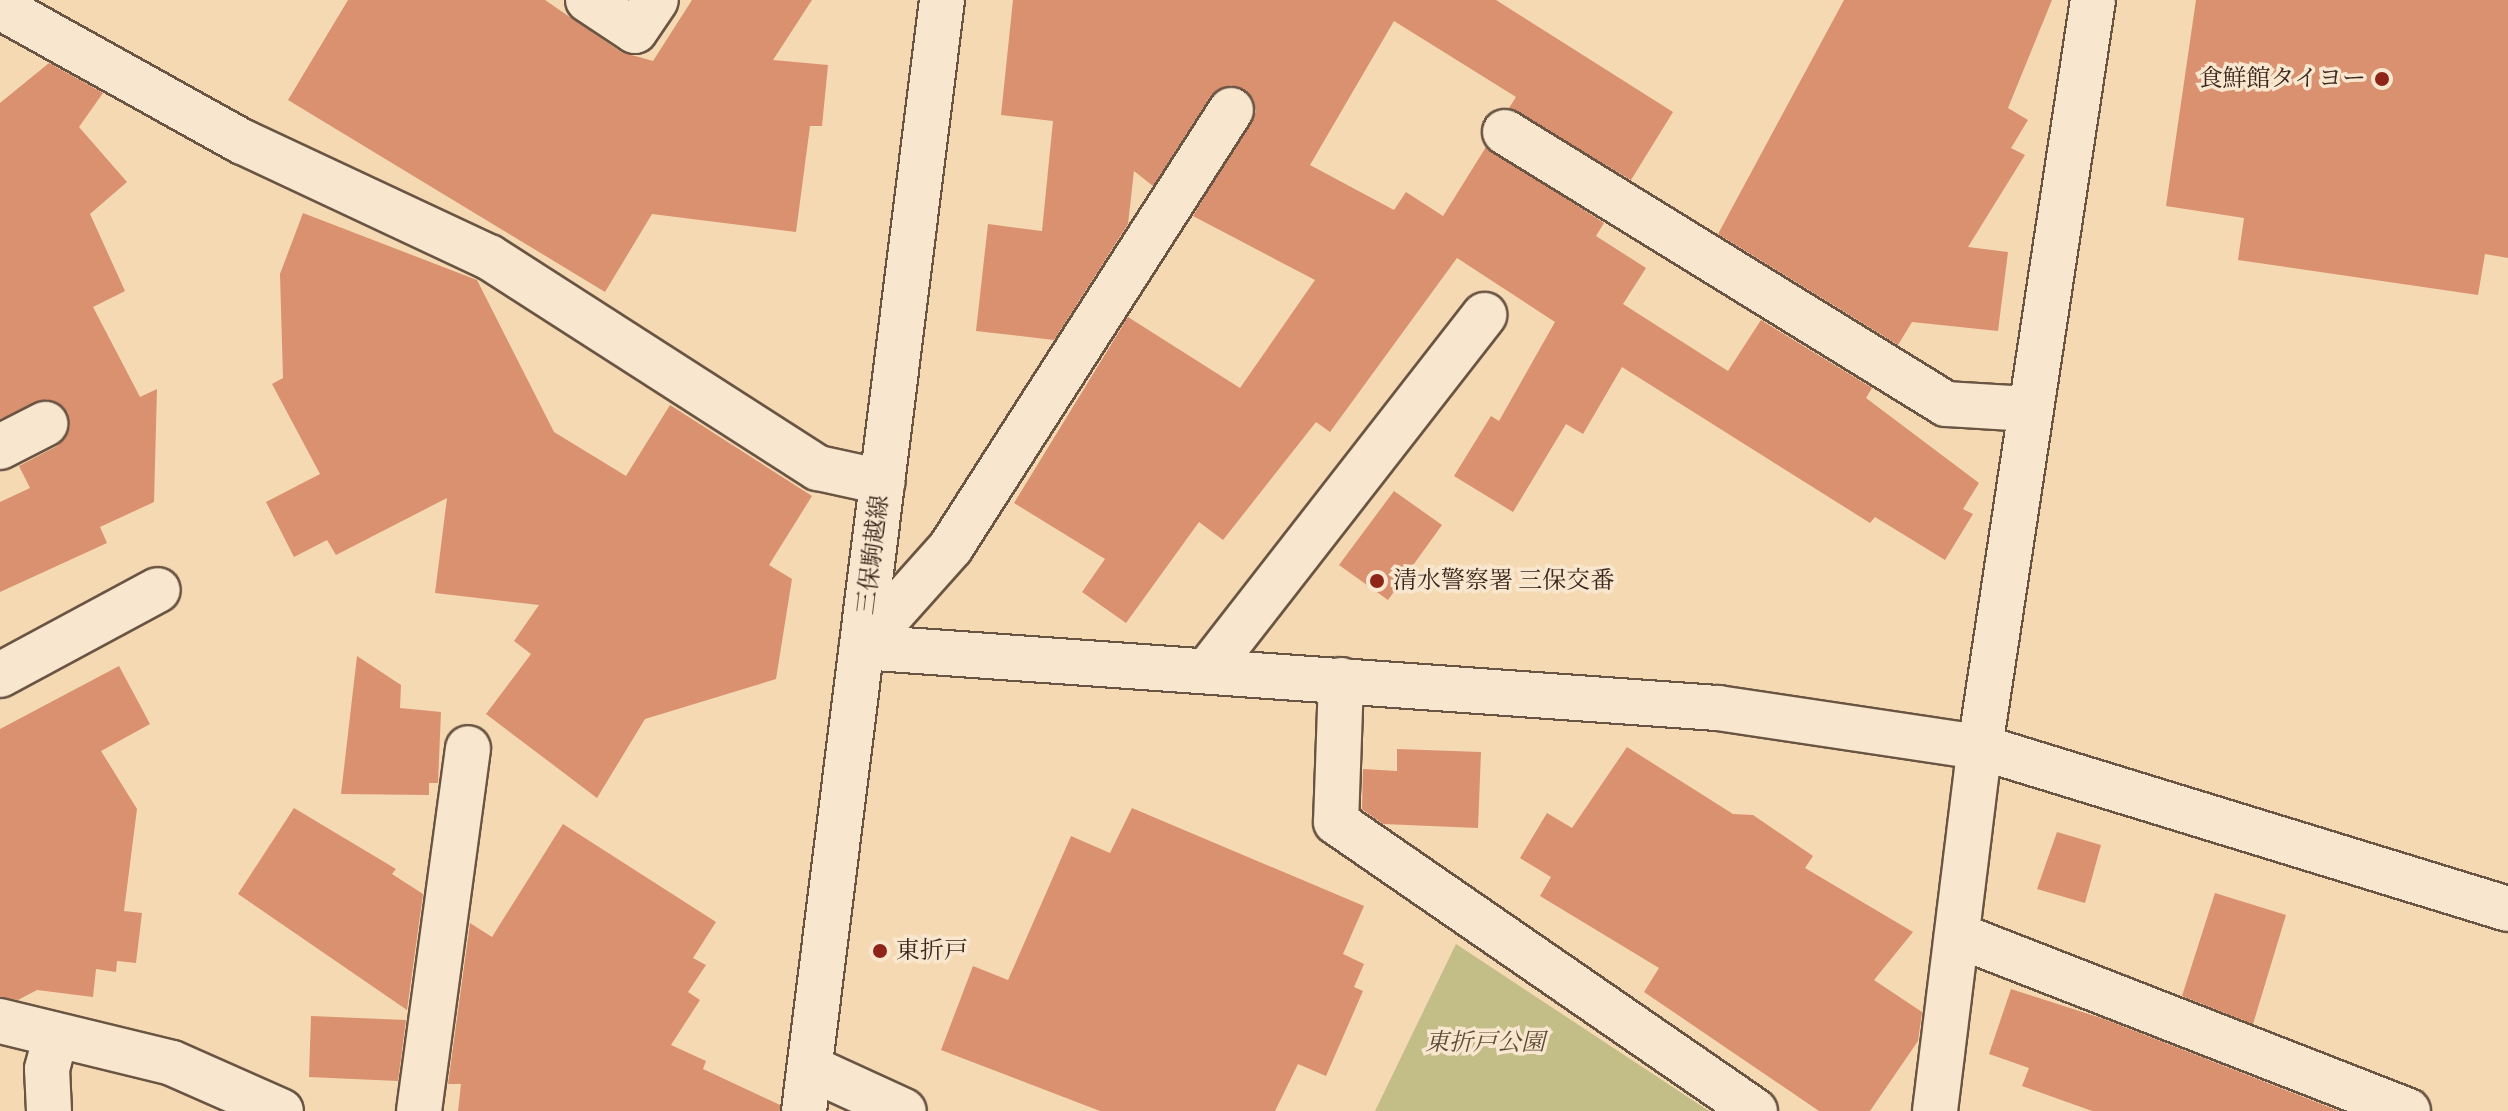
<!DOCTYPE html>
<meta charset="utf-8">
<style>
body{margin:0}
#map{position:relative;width:2508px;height:1111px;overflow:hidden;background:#f5d9b3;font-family:"IM FELL Great Primer","Noto Serif JP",serif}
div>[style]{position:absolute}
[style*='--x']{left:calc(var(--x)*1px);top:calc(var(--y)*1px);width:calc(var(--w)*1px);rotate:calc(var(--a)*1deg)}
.green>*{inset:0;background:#c3bd88}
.building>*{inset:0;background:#da9170}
.roads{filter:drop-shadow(2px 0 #6a5443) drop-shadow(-2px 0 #6a5443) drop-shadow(0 2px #6a5443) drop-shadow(0 -2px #6a5443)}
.street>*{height:44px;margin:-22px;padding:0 22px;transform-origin:22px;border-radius:22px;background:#f8e6ce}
.secondary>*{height:44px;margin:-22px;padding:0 22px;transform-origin:22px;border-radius:22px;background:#f8e6ce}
.dots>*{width:22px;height:22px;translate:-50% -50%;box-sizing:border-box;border:4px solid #f8e6ce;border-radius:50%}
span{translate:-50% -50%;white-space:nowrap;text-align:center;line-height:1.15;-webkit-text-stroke:7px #f8e6ce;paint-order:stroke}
.poi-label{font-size:24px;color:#3b271e}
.right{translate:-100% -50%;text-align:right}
.left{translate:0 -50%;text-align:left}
.street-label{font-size:24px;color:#3b271e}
.park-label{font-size:24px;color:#5d4c38;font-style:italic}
</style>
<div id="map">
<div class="green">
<div style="clip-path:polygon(1456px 944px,1709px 1111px,1375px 1111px)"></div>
</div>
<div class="building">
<div style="clip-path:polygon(348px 0,545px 0,621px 52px,653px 61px,692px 0,812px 0,773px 60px,828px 65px,822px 126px,810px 126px,796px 232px,652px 214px,605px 292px,288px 100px)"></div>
<div style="clip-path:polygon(1013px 0,1496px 0,1673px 112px,1631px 180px,1509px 108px,1516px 97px,1394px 21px,1310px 165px,1394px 210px,1406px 192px,1443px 216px,1486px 147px,1604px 223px,1596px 236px,1646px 268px,1623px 304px,1728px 371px,1761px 320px,1872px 388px,1866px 398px,1979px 483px,1963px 509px,1973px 514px,1945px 560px,1875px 517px,1870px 523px,1622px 367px,1583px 434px,1566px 424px,1513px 512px,1454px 476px,1491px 416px,1499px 421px,1555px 322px,1457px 258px,1330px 432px,1316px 422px,1223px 540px,1199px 522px,1126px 623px,1082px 592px,1105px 559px,1014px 503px,1128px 317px,1240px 388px,1315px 280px,1193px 216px,1256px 112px,1253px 98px,1231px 85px,1210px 97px,1153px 186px,1134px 171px,1128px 224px,1054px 340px,976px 331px,988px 224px,1042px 231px,1053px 121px,1001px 115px)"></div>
<div style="clip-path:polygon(1844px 0,2052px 0,2008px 108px,2028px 120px,2011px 148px,2025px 155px,1968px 247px,2008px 252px,1998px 331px,1912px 322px,1898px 345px,1718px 234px)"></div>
<div style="clip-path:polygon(2196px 0,2508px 0,2508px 258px,2485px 254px,2478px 295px,2238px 260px,2244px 218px,2166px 206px)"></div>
<div style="clip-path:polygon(49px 63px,103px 93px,79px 127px,127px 182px,90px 214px,125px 291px,93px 307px,140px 397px,157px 389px,154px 502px,100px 527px,107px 543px,0 592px,0 502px,30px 488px,19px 466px,57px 446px,70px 426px,67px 412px,47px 399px,0 419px,0 103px)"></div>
<div style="clip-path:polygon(303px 213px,477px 280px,554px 432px,626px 476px,670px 405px,812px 496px,769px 565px,792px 579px,776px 679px,645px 719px,597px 798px,486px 714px,531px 654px,514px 641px,539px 605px,435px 593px,447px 498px,336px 555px,327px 540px,294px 557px,266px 502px,320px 474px,272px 384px,283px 378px,280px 274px)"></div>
<div style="clip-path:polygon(1394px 491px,1442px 525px,1388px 600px,1339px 565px)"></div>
<div style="clip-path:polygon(357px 656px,401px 685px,400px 708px,441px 712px,438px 783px,429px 783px,429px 795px,341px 794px)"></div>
<div style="clip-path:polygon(119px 666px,150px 724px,101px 751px,137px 809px,124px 911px,142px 913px,136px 963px,117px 961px,116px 972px,96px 969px,93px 997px,37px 990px,18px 1000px,0 997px,0 729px)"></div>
<div style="clip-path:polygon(1627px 747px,1733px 814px,1753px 815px,1813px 856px,1805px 868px,1913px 932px,1874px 980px,1922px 1012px,1918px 1041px,1870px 1111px,1819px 1111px,1644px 992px,1659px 968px,1540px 896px,1551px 877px,1520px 858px,1547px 813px,1572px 828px)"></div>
<div style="clip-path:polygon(1397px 749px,1481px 752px,1478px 828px,1383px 824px,1362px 809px,1363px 769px,1397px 771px)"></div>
<div style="clip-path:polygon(294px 808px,396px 869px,392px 874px,423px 894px,407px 1010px,238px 894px)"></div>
<div style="clip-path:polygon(1132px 808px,1364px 906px,1343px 954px,1364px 964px,1354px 987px,1363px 991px,1326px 1076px,1298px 1064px,1275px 1111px,1100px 1111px,941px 1050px,973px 966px,1008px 980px,1071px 836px,1110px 853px)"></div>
<div style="clip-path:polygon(563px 824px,716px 922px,693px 958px,706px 965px,688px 992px,700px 1000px,671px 1045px,706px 1061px,703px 1069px,780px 1105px,780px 1111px,458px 1111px,461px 1084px,448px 1084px,470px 923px,492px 937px)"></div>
<div style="clip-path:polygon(2057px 832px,2101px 845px,2085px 903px,2037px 889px)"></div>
<div style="clip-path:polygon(2215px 893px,2286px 915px,2253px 1024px,2182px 996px)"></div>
<div style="clip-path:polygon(2011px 989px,2104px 1019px,2339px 1111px,2092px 1111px,2022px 1086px,2029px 1068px,1989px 1054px)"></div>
<div style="clip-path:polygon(311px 1016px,406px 1020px,398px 1081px,309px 1077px)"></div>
</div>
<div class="roads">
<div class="street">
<div style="--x:588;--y:0;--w:56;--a:33.4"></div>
<div style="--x:635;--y:31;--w:37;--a:-56"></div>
<div style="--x:0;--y:7;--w:278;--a:29.1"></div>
<div style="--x:243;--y:142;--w:272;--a:25.1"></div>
<div style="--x:489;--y:257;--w:391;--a:32.7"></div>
<div style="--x:818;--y:468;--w:66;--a:12.3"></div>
<div style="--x:1505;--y:132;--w:518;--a:31.67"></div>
<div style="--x:1946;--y:404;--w:81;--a:3.5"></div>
<div style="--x:0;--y:447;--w:51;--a:-27.1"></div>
<div style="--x:862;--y:647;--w:134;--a:-48.3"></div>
<div style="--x:951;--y:547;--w:519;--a:-57.35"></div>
<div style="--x:1208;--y:670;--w:450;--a:-52.1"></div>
<div style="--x:0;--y:675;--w:179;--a:-28.3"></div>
<div style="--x:1341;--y:680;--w:142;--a:92"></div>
<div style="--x:1336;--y:822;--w:509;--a:34.6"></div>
<div style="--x:1957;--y:935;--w:484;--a:21.3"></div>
<div style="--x:0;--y:1021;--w:177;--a:13.7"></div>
<div style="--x:172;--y:1063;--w:119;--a:23.8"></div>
<div style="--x:810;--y:1068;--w:103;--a:24.6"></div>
<div style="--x:49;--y:1111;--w:42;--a:-92.7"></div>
<div style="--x:47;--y:1069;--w:35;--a:-75"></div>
<div style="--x:419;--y:1111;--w:366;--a:-82.3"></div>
<div style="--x:1935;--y:1111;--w:367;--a:-83"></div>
</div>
<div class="secondary">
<div style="--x:862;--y:647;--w:858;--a:4.08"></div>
<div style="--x:1718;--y:708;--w:265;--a:8.5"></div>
<div style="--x:1980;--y:747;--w:552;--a:17.06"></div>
<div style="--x:1980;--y:747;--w:755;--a:-81.4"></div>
<div style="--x:804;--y:1111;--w:1120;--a:-82.92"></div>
</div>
</div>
<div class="dots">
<div style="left:2382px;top:79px;background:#8f2418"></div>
<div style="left:1377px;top:581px;background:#8f2418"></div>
<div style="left:880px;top:951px;background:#8f2418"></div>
</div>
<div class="poi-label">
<span class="right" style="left:2366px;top:79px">食鮮館タイヨー</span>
<span class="left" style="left:1393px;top:581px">清水警察署 三保交番</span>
<span class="left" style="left:896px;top:951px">東折戸</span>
</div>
<div class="street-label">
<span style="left:873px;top:555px;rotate:-83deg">三保駒越線</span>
</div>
<div class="park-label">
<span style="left:1485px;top:1043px">東折戸公園</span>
</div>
</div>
